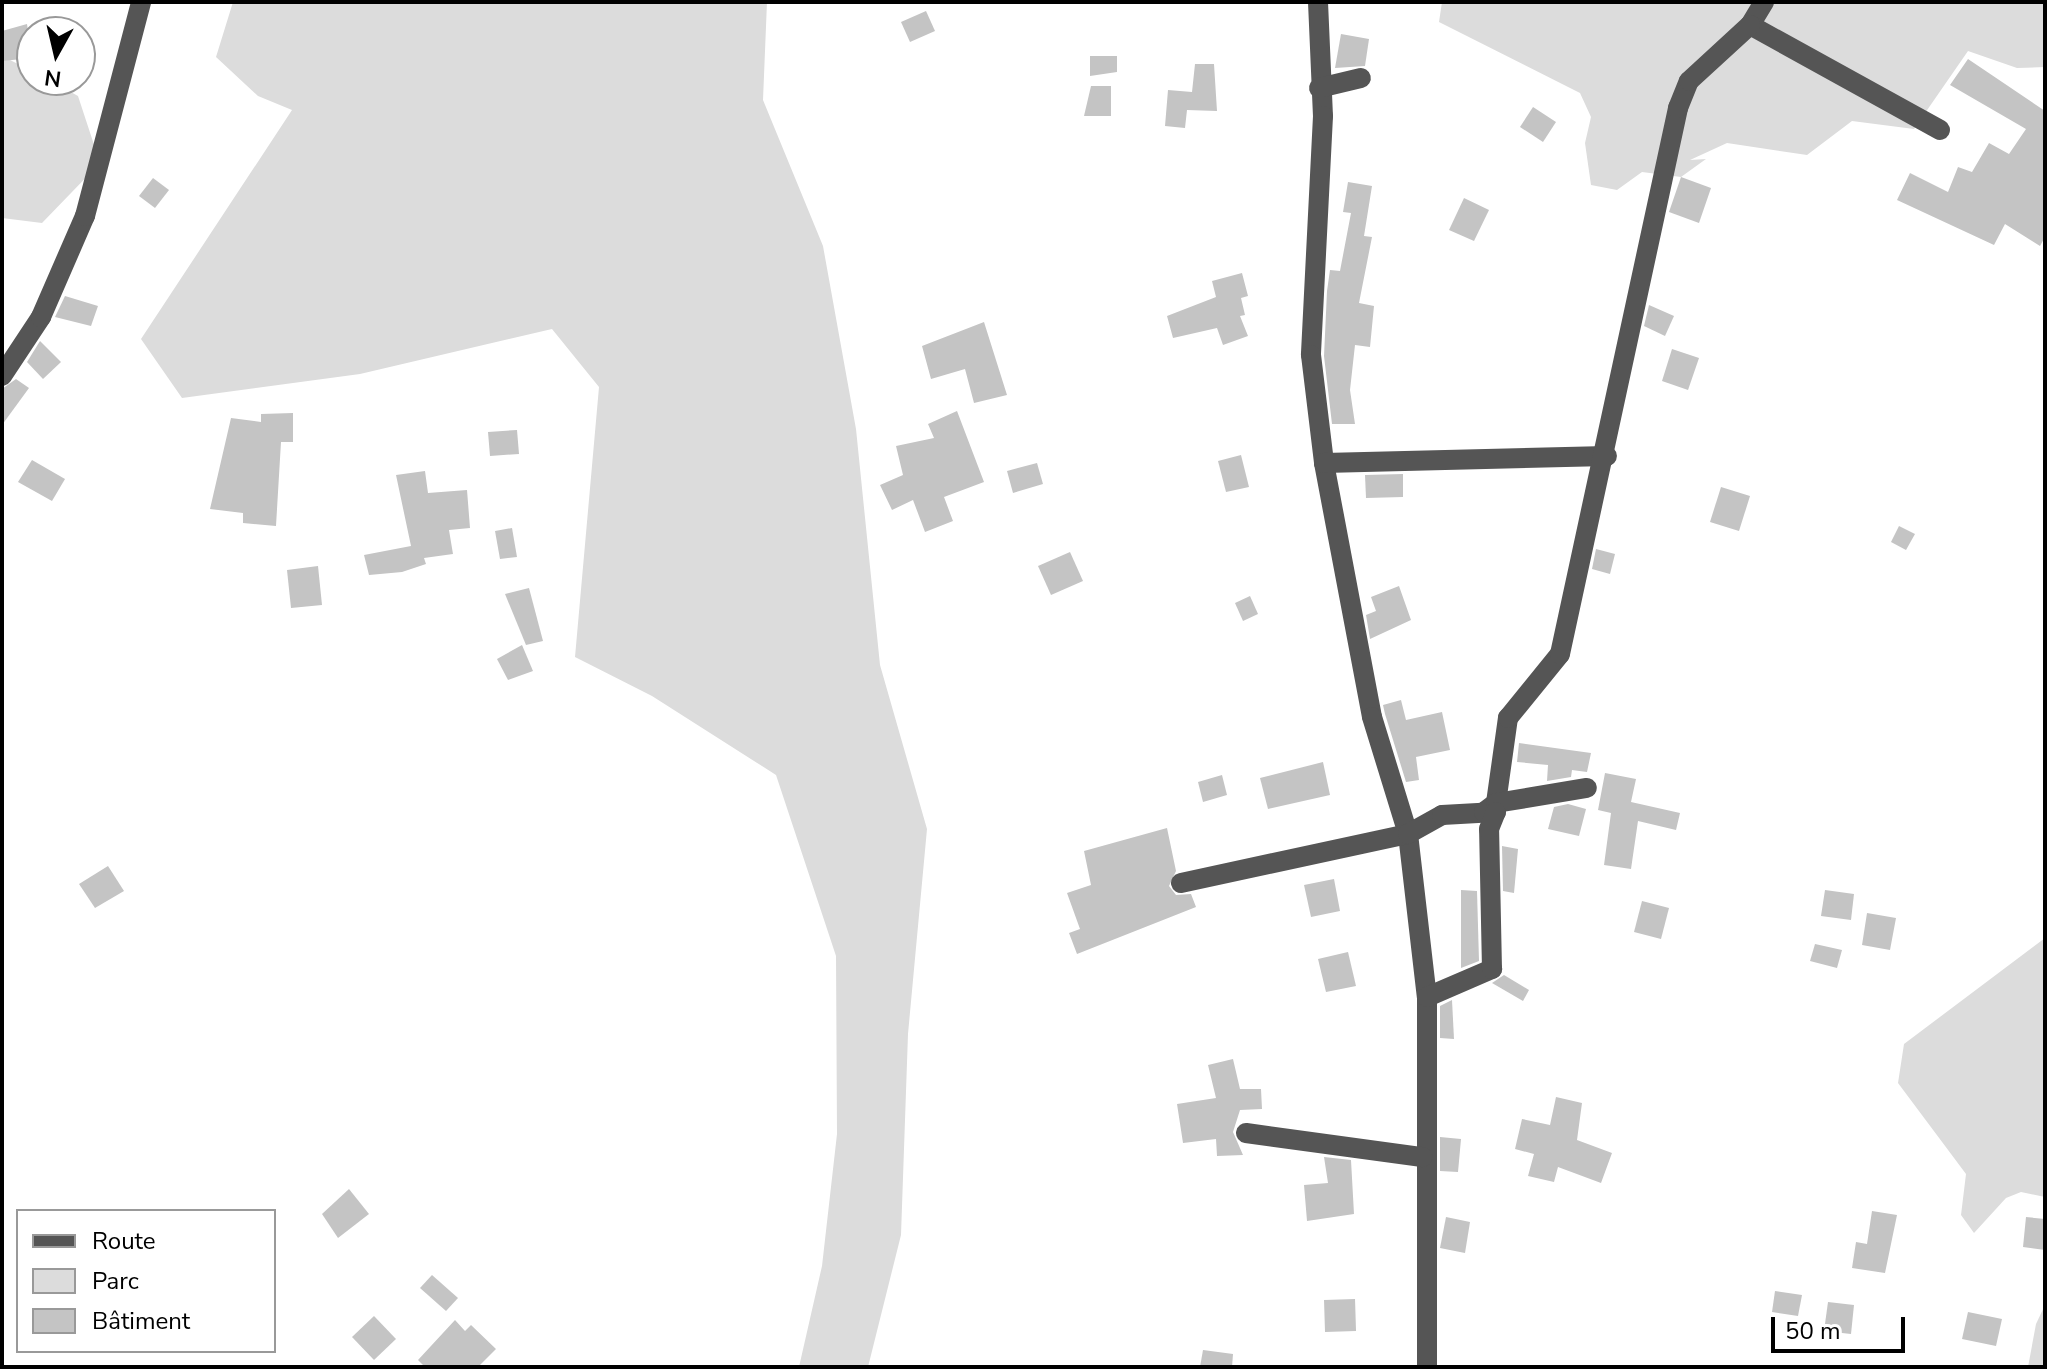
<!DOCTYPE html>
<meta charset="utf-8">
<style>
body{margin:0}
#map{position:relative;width:2047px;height:1369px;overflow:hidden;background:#fff;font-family:"Nunito Sans",sans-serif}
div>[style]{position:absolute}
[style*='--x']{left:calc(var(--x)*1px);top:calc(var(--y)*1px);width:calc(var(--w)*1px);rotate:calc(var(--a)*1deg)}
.green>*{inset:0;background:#dcdcdc}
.building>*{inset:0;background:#c4c4c4}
.minor>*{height:20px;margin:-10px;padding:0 10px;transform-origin:10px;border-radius:10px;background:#555}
span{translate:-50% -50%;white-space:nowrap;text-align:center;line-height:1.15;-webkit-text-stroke:6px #fff;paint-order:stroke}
.frame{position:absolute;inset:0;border:4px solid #000;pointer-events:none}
.legend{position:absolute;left:16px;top:1209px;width:260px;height:144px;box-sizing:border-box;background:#fff;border:2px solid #999;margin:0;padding:10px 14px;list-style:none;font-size:24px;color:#000}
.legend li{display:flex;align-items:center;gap:16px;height:40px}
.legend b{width:40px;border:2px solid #999}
.north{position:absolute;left:16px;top:16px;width:80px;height:80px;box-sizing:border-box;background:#fff;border:2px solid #999;border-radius:50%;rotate:188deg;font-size:22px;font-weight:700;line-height:32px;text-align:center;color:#000}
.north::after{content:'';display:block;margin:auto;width:28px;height:36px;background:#000;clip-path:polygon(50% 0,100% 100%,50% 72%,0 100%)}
.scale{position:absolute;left:1771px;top:1317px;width:134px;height:36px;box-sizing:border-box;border:4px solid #000;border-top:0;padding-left:10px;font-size:24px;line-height:28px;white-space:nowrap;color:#000;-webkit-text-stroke:6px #fff;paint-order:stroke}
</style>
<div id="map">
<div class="green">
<div style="clip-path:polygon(233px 2px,767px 2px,763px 100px,823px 246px,856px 429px,880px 665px,927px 829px,908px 1034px,901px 1235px,868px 1367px,799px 1367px,822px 1266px,837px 1134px,836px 956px,776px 775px,652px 696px,575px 657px,599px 387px,552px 329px,360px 374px,182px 398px,141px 339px,292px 110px,258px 96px,216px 57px)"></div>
<div style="clip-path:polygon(1442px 2px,2045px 2px,2045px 67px,2017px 68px,1968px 51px,1914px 129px,1852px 121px,1807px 155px,1727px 143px,1690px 160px,1706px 159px,1681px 177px,1642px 172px,1617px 190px,1591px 185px,1585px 143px,1591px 117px,1580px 93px,1439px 22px)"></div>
<div style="clip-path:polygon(2px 56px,32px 71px,32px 80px,49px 80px,78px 96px,100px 163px,42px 223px,2px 218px)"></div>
<div style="clip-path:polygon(2045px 938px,2045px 1197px,2021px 1192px,2006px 1198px,1974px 1233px,1961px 1215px,1966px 1174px,1898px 1083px,1904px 1044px)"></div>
<div style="clip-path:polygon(2045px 1305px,2045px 1367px,2028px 1367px,2036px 1324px)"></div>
</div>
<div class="building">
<div style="clip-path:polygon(926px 11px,935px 31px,910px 42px,901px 22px)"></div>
<div style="clip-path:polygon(27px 24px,32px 58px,2px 61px,2px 31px)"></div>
<div style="clip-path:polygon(1341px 34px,1369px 39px,1365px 66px,1335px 68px)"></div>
<div style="clip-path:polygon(1090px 56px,1117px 56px,1117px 72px,1090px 76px)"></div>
<div style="clip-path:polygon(1968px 59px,2045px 111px,2045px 237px,2040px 246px,2005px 224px,1994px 245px,1897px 200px,1910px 173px,1948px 192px,1958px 167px,1972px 172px,1989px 143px,2009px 154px,2026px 129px,1950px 85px)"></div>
<div style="clip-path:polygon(1195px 64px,1214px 64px,1217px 111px,1187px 110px,1185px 128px,1165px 126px,1168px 90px,1192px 92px)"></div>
<div style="clip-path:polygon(1091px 86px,1111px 86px,1111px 116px,1084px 116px)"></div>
<div style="clip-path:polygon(1533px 107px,1556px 122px,1543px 142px,1520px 127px)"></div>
<div style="clip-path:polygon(1681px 177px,1711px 188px,1699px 223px,1669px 212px)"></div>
<div style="clip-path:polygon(153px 178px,169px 190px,155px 208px,139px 196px)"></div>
<div style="clip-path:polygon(1348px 182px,1372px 186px,1364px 236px,1372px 237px,1359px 303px,1374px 306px,1370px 347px,1355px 345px,1350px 390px,1355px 424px,1332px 424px,1324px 356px,1327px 291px,1330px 270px,1340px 271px,1351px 213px,1343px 212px)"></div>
<div style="clip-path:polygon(1464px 198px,1489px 210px,1474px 241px,1449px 230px)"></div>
<div style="clip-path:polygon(1242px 273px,1248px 296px,1241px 298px,1245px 315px,1240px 316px,1248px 336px,1223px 345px,1217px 328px,1173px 338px,1167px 316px,1216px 297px,1212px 281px)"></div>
<div style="clip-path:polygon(65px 296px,98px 306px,91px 326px,55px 317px)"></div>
<div style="clip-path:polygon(1649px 305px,1674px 316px,1665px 336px,1644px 326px)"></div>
<div style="clip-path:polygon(984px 322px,1007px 395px,974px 403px,965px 369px,931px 379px,922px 346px)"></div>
<div style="clip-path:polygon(40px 341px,61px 362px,43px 379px,27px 362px)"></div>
<div style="clip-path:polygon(1672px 349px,1699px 358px,1688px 390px,1662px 381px)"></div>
<div style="clip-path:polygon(16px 379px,29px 388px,2px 425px,2px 389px)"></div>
<div style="clip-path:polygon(957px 411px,984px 482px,944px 497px,953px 521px,925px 532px,913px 500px,892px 510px,880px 485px,903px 475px,896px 446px,934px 438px,928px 424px)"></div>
<div style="clip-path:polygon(293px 413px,293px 442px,281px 442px,276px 526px,243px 523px,243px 513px,210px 509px,231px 418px,261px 422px,261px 414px)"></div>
<div style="clip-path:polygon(517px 430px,519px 454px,490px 456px,488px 432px)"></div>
<div style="clip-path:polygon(1241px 455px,1249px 487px,1226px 492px,1218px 461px)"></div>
<div style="clip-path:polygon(32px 460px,65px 479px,52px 501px,18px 482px)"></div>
<div style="clip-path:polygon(1037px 463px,1043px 484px,1013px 493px,1007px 471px)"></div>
<div style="clip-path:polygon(425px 471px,428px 493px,467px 490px,470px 528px,449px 530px,453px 554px,424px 558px,426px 564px,402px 572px,369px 575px,364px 555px,411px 546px,396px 475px)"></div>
<div style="clip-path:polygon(1403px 474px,1403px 497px,1366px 498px,1365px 475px)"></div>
<div style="clip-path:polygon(1721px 487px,1750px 496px,1739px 531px,1710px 522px)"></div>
<div style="clip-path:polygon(1899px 526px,1915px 534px,1906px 550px,1891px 542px)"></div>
<div style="clip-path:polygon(512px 528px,517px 557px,500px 559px,495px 531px)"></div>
<div style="clip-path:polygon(1596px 549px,1615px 554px,1610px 574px,1592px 569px)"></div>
<div style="clip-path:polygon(1070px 552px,1083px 581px,1051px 595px,1038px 566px)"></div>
<div style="clip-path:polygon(318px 566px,322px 605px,291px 608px,287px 570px)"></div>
<div style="clip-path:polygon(1399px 586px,1411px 620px,1370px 639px,1366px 615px,1376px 611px,1371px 597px)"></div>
<div style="clip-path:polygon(529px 588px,543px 641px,526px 645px,505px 594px)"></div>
<div style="clip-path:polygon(1250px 596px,1258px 614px,1243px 621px,1235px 603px)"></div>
<div style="clip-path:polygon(522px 645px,533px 671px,508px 680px,497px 659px)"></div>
<div style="clip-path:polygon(1401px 700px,1406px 720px,1442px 712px,1450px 750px,1416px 757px,1419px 780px,1406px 782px,1385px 714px,1383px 705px)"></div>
<div style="clip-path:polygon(1519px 743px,1591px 753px,1587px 772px,1572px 770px,1571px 777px,1547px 781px,1548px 765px,1517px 762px)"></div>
<div style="clip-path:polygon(1323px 762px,1330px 795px,1268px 809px,1260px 778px)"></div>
<div style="clip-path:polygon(1605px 773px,1636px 779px,1631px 802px,1680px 813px,1676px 830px,1638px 821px,1631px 869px,1604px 865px,1611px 813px,1598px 810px)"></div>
<div style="clip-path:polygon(1222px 775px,1227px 795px,1203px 802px,1198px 782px)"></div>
<div style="clip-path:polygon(1568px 804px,1586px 809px,1579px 836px,1548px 829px,1554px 807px)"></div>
<div style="clip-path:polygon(1167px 828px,1176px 871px,1169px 886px,1176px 895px,1191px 894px,1196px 907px,1077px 954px,1069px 933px,1080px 929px,1067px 893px,1091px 885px,1084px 851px)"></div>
<div style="clip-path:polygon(1502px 846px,1518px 849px,1514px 893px,1503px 891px)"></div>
<div style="clip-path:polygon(108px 866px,124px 891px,95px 908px,79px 884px)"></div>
<div style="clip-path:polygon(1334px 879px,1340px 911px,1311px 917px,1304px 885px)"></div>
<div style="clip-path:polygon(1461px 890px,1477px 891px,1479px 961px,1461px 968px)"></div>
<div style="clip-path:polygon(1825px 890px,1854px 894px,1851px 920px,1821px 916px)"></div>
<div style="clip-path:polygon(1642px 901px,1669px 908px,1661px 939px,1634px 932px)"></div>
<div style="clip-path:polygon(1867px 913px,1896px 918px,1890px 950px,1862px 945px)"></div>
<div style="clip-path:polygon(1815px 944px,1842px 950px,1837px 968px,1810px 961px)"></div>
<div style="clip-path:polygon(1348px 952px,1356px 986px,1326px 992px,1318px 959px)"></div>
<div style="clip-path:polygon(1504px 975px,1529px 990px,1523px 1001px,1492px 983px)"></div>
<div style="clip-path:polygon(1452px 1000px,1454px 1039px,1440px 1038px,1440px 1006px)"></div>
<div style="clip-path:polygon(1233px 1059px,1240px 1089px,1261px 1089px,1262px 1109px,1240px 1110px,1233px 1132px,1243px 1155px,1217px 1156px,1216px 1139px,1183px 1143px,1177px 1104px,1216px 1098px,1208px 1065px)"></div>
<div style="clip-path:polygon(1556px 1097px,1582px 1103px,1577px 1140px,1612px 1153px,1601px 1183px,1558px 1167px,1554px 1182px,1528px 1176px,1534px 1154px,1515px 1149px,1522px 1119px,1550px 1125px)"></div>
<div style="clip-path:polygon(1440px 1137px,1461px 1139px,1458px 1172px,1440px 1171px)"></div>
<div style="clip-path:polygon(1324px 1157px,1351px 1160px,1354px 1214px,1307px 1221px,1304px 1185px,1328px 1183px)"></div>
<div style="clip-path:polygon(349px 1189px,369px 1214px,338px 1238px,322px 1214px)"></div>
<div style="clip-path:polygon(1872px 1211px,1897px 1215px,1885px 1273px,1852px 1268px,1856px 1242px,1867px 1244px)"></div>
<div style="clip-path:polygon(1446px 1217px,1470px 1222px,1465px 1253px,1440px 1248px)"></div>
<div style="clip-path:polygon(2026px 1217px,2045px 1219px,2045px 1250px,2023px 1247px)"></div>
<div style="clip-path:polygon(432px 1275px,458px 1298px,446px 1311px,420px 1288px)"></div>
<div style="clip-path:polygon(1775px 1291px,1802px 1295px,1798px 1316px,1772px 1312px)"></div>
<div style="clip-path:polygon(1355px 1299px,1356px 1331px,1325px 1332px,1324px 1300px)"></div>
<div style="clip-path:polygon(1828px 1302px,1854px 1305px,1851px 1334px,1824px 1331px)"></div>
<div style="clip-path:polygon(1968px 1312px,2002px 1319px,1996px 1346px,1962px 1339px)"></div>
<div style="clip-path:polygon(374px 1316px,396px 1339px,374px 1360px,352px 1337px)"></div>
<div style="clip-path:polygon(455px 1320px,465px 1331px,471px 1325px,496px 1349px,478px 1367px,425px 1367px,418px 1360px)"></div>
<div style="clip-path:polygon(1203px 1350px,1233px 1354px,1232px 1367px,1200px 1367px)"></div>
</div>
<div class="minor">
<div style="--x:1318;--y:2;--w:114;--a:87.5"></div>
<div style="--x:1323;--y:116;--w:239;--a:92.9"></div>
<div style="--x:1311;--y:355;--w:109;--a:83.1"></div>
<div style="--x:1324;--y:463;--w:258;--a:79.3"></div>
<div style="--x:1372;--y:717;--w:122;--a:72.9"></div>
<div style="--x:1408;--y:834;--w:164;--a:83.4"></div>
<div style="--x:1427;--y:997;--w:370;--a:90"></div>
<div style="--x:1764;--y:2;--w:27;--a:121"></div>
<div style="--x:1750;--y:25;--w:217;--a:28.9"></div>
<div style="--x:1319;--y:88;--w:43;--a:-13.4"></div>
<div style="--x:2;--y:376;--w:71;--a:-56.5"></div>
<div style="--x:41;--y:317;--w:110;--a:-66.5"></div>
<div style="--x:85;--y:216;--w:221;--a:-75.3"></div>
<div style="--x:1324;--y:463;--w:283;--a:-1.4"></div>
<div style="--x:1496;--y:803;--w:86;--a:-82"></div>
<div style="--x:1508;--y:718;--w:82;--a:-50.9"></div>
<div style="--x:1560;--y:654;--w:559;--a:-77.8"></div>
<div style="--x:1678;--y:108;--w:29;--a:-68"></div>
<div style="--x:1689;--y:81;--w:83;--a:-42.6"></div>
<div style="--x:1181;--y:883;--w:232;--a:-12.2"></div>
<div style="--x:1408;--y:834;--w:39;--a:-29"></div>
<div style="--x:1442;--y:815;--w:54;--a:-3.2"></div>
<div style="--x:1496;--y:812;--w:12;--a:180"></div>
<div style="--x:1484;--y:812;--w:15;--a:-37"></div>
<div style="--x:1496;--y:803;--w:92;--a:-9.4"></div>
<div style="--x:1427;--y:997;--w:71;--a:-23.3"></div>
<div style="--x:1492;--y:969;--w:140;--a:-91.2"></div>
<div style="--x:1489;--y:829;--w:18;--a:-68"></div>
<div style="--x:1246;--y:1133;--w:178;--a:7.8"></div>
</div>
<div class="frame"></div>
<ul class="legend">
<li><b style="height:10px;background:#555"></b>Route</li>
<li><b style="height:22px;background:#dcdcdc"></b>Parc</li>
<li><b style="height:22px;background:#c4c4c4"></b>Bâtiment</li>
</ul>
<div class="north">N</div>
<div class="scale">50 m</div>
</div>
